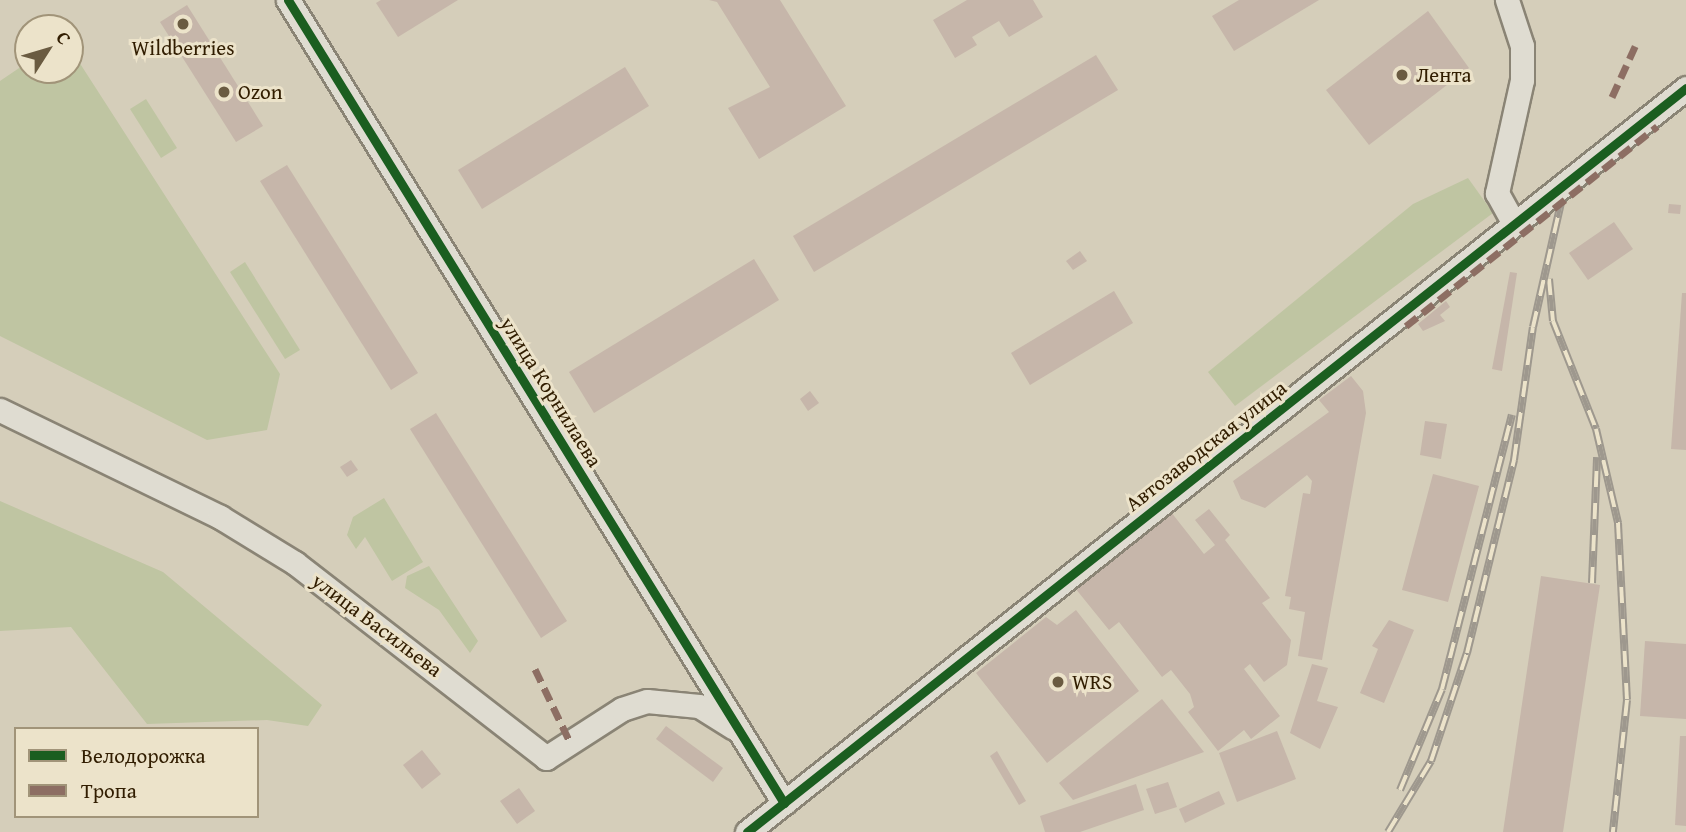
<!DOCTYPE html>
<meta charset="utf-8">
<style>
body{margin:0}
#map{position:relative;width:1686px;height:832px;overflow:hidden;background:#d5ceba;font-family:"Gentium Book Plus",serif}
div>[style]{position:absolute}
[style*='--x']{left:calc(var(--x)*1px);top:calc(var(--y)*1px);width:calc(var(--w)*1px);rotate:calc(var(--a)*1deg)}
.green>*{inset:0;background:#bfc5a2}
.building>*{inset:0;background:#c6b6aa}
.roads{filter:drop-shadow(2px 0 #8a8475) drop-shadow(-2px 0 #8a8475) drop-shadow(0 2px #8a8475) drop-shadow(0 -2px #8a8475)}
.minor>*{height:23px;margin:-11.5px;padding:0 11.5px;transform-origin:11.5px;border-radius:11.5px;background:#dfdcd1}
.rail>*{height:8px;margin-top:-4px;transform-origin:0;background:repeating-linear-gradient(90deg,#ece3ca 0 16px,#9e988e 0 32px);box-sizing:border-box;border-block:2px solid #9e988e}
.quiet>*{height:7px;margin-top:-3.5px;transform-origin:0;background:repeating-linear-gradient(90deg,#8d6e63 0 14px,transparent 0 21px)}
.cycleway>*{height:9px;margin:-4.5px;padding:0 4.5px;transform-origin:4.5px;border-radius:4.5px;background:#1b5e20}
.dots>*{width:19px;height:19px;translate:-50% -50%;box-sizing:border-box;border:4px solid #ece3ca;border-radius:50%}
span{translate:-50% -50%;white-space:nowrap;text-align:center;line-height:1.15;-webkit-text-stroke:6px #ece3ca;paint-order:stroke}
.poi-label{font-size:21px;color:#311d00}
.left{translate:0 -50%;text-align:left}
.street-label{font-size:21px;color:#311d00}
.legend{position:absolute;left:14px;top:727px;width:245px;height:91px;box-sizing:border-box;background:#ece3ca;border:2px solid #a19479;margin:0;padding:9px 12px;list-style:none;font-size:21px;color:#311d00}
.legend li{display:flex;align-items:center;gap:14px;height:35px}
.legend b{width:35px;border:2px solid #a19479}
.north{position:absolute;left:14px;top:14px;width:70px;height:70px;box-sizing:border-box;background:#ece3ca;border:2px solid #a19479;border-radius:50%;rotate:53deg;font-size:19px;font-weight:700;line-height:28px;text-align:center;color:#311d00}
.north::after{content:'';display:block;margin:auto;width:24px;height:32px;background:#6a5b41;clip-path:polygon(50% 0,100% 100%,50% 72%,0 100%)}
</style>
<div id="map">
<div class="green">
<div style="clip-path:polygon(70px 48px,280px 374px,267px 430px,207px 440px,0 336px,0 81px,28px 62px,28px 70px,70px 70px)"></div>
<div style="clip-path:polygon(146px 99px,177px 148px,161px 158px,130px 109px)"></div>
<div style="clip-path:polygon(1468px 178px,1493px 213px,1235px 406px,1208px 372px,1413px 204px)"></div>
<div style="clip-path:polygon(245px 262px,300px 350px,285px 359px,230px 272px)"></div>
<div style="clip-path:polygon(384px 498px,423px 562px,392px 581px,365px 537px,356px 549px,347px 535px,353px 517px)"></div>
<div style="clip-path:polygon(0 501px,163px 572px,322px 705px,308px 726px,267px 720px,147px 724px,71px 627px,0 631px)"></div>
<div style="clip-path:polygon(429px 566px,478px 641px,470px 653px,439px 610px,405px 588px,407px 576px)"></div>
</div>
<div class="building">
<div style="clip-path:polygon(381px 0,458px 0,398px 37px,376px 3px)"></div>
<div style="clip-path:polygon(709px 0,780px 0,846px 106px,759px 159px,728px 108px,770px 87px,717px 2px)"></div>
<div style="clip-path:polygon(967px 0,1033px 0,1043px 17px,1009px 37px,999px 21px,972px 37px,977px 45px,955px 58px,933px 20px)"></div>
<div style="clip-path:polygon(1239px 0,1319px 0,1234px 51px,1212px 16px)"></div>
<div style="clip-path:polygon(187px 5px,263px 126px,236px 142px,160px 22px)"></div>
<div style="clip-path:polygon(1428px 11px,1469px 68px,1369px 145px,1326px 90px)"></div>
<div style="clip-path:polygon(1096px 55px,1118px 90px,814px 272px,793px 236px)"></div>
<div style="clip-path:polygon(625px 67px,649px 106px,482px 209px,458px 170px)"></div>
<div style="clip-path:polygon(287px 165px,418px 373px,391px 390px,260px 181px)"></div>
<div style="clip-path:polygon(1669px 204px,1681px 205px,1680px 214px,1668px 213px)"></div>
<div style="clip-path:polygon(1614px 222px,1633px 249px,1588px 280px,1569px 253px)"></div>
<div style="clip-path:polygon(1080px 251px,1087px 261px,1073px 270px,1066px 261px)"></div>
<div style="clip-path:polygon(754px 259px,779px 300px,594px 413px,569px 372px)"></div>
<div style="clip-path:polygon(1510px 272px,1517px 273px,1502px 371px,1492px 369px)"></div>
<div style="clip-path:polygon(1114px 291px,1133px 323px,1030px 385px,1011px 353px)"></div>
<div style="clip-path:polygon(1682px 293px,1686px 293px,1686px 450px,1671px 449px)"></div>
<div style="clip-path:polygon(1446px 301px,1450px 307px,1440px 315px,1445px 321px,1423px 331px,1418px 324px)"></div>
<div style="clip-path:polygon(1351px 376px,1363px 391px,1366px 413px,1322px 660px,1298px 656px,1305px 612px,1289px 609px,1291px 597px,1285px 596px,1303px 493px,1310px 494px,1312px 481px,1307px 475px,1265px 508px,1241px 499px,1233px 481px,1329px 412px,1319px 400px)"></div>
<div style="clip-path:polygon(810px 391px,819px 403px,808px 411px,800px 399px)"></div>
<div style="clip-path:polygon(436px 413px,567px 621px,541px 638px,410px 429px)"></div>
<div style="clip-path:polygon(1425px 421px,1447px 424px,1441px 459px,1420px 455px)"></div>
<div style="clip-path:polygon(351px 460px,358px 470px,347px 477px,340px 467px)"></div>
<div style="clip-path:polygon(1433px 474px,1479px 486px,1448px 602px,1402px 590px)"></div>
<div style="clip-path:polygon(1209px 509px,1230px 535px,1225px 540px,1270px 598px,1262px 603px,1291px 640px,1287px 665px,1264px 682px,1250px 664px,1244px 669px,1280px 716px,1251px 739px,1244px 730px,1218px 751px,1188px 712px,1194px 707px,1190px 694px,1171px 670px,1162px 677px,1119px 622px,1109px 630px,1075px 588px,1171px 512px,1204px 554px,1215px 545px,1195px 520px)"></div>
<div style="clip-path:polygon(1541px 576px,1600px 585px,1563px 832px,1503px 832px)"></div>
<div style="clip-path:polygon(1076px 610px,1139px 691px,1047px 763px,976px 673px,1046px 617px,1057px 625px)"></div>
<div style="clip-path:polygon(1389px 620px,1414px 630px,1384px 703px,1360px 693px,1378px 649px,1372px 646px)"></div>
<div style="clip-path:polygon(1645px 641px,1686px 644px,1686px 719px,1640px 716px)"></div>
<div style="clip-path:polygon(1312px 664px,1328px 668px,1317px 701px,1338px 707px,1320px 749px,1290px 733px)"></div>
<div style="clip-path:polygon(1162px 699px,1204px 752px,1073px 800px,1059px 783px)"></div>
<div style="clip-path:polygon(666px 726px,723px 768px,713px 782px,656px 739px)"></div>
<div style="clip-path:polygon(1277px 731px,1296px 779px,1237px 802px,1219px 753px)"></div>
<div style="clip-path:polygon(1680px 736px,1686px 736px,1686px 826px,1675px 825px)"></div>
<div style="clip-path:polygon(422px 750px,441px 774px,422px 789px,403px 765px)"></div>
<div style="clip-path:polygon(997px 751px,1026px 801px,1019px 805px,990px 756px)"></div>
<div style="clip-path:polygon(1168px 782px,1177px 807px,1155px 814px,1146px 789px)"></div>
<div style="clip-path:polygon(1136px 784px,1144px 810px,1080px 832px,1045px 832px,1040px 816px)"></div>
<div style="clip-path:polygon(519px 788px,535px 811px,517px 824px,500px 801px)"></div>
<div style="clip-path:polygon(1219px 791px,1225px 804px,1185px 823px,1179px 809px)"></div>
</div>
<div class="roads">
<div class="minor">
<div style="--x:288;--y:0;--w:944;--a:58.3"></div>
<div style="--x:1507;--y:0;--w:48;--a:71.9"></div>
<div style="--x:1522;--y:46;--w:34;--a:90"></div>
<div style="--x:1522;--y:80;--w:116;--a:102.5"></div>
<div style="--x:1497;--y:193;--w:35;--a:61"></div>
<div style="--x:0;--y:410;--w:245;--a:25.9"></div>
<div style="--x:220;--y:517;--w:88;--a:31.5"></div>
<div style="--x:295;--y:563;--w:318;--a:37.8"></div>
<div style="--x:546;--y:758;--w:90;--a:-32.8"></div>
<div style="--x:622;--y:709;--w:26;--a:-18"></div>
<div style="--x:647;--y:701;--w:52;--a:5.5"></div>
<div style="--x:699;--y:706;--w:41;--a:32.2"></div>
<div style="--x:747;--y:832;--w:1198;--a:-38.39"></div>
</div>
</div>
<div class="rail">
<div style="--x:1549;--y:279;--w:42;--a:84.6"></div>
<div style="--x:1553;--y:321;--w:116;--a:68.3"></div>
<div style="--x:1596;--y:429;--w:97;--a:76.8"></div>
<div style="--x:1618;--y:523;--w:177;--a:87.1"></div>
<div style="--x:1627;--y:700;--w:133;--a:96.1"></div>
<div style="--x:1592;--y:583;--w:126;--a:-87.7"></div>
<div style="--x:1400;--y:790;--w:109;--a:-67.4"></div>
<div style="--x:1442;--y:689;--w:283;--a:-75.7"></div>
<div style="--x:1388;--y:832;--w:83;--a:-58.8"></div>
<div style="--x:1431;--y:761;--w:114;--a:-71.6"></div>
<div style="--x:1467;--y:653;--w:199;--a:-76.3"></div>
<div style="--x:1514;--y:460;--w:134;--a:-81.9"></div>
<div style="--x:1533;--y:327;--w:127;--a:-77.3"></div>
</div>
<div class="quiet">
<div style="--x:1612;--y:97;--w:63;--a:-65.5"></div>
<div style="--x:1406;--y:326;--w:321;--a:-38.5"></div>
<div style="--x:535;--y:669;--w:81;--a:64.4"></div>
</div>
<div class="cycleway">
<div style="--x:288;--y:0;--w:944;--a:58.3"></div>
<div style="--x:747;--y:832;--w:1198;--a:-38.39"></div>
</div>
<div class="dots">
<div style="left:183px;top:24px;background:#6a5b41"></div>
<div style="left:1402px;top:75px;background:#6a5b41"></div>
<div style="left:224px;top:92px;background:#6a5b41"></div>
<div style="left:1058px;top:682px;background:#6a5b41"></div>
</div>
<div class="poi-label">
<span style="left:183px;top:48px">Wildberries</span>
<span class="left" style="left:1416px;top:75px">Лента</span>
<span class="left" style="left:238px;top:92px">Ozon</span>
<span class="left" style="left:1072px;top:682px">WRS</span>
</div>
<div class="street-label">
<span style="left:551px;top:392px;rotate:58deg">улица Корнилаева</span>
<span style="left:1206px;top:446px;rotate:-38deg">Автозаводская улица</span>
<span style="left:377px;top:625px;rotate:37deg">улица Васильева</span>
</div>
<ul class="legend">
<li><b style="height:9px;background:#1b5e20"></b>Велодорожка</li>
<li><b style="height:9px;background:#8d6e63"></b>Тропа</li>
</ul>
<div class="north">С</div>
</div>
